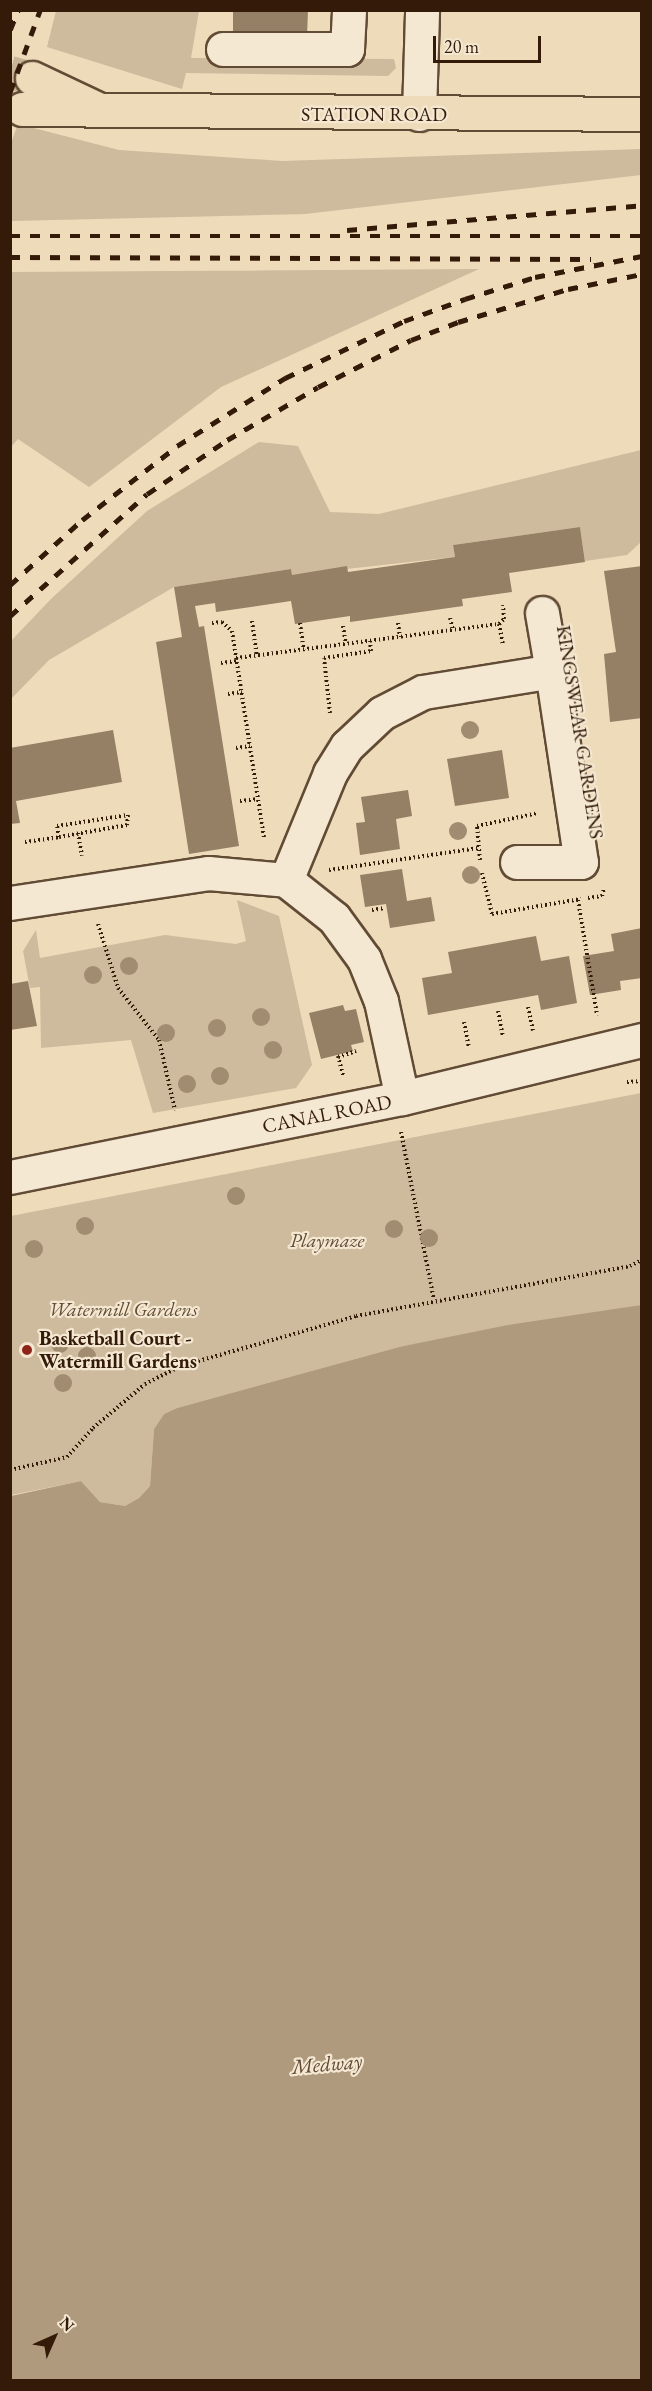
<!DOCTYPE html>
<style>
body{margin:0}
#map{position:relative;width:652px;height:2391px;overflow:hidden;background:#eedbba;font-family:"EB Garamond",serif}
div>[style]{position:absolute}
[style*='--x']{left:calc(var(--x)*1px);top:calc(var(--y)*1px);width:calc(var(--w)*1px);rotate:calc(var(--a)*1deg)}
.green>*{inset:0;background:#ceba9c}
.water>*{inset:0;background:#af9a7e}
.building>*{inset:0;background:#957f65}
.major-tunnel>*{height:33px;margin-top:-16.5px;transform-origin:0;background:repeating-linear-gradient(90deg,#c9b597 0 33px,transparent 0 49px)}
.path>*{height:4px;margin-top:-2px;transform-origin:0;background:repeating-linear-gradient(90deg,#341b09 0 1.5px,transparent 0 4.5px)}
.roads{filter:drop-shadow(2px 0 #624b35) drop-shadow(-2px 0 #624b35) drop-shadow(0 2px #624b35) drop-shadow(0 -2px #624b35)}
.minor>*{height:33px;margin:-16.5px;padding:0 16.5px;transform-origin:16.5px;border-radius:16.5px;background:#f4e8d2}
.major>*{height:33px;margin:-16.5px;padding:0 16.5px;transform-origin:16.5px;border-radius:16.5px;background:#eedbba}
.rail>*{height:4.5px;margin-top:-2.25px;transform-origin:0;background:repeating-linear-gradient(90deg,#341b09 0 10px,transparent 0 20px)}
.trees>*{width:18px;height:18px;margin:-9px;border-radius:50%;background:#a18c71}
.dots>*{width:16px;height:16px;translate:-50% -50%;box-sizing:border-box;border:3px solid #f4e8d2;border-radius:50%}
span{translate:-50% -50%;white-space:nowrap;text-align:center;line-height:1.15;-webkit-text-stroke:4.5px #f4e8d2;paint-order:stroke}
.street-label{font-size:20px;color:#341b09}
.park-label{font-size:20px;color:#624b35;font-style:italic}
.poi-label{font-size:20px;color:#341b09;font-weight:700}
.left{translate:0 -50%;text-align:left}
.water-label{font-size:21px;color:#5f4732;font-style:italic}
.frame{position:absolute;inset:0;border:12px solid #341b09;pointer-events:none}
.north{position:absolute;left:24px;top:2307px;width:60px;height:60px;-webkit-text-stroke:4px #f4e8d2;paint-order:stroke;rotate:45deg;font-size:16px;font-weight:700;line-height:24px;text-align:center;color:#341b09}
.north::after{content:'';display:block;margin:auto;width:21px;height:27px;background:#341b09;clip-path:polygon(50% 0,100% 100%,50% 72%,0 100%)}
.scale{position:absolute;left:433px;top:36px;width:108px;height:27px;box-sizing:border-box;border:3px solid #341b09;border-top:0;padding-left:8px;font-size:18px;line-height:21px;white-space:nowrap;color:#341b09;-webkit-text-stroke:4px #f4e8d2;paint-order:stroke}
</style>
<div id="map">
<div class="green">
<div style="clip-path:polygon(56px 11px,199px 11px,191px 58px,394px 59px,396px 68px,388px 76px,186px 73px,182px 89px,47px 47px)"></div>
<div style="clip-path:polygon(18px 124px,119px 150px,282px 161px,641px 149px,641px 175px,305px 214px,11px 221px,11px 143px)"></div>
<div style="clip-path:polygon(479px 269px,221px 387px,89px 487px,18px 439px,11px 447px,11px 272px)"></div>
<div style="clip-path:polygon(259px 442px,298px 446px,330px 512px,379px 514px,641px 450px,641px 542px,627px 555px,585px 561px,580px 527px,453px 545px,455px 557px,292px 575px,291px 569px,174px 587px,49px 660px,11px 699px,10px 642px,51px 599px,147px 511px)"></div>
<div style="clip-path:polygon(237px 900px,279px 916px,312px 1065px,296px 1088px,153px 1113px,131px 1040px,41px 1048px,40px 987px,30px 988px,23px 951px,36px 930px,40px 958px,165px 935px,236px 944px,246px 941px)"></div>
<div style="clip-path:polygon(641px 1093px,641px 1305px,399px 1347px,177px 1408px,164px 1414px,154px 1429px,150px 1486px,139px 1498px,125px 1506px,100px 1502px,81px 1481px,11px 1495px,11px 1216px)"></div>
</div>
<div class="water">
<div style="clip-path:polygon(641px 1305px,641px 2380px,11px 2380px,11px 1496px,81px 1481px,100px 1502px,125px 1506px,139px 1498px,150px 1486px,154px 1429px,164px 1414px,177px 1408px,399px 1347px,508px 1325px)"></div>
</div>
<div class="building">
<div style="clip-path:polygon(233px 10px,308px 10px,307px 37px,233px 37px)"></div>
<div style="clip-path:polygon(580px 527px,585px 562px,509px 573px,512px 592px,462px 599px,463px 606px,350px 622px,350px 616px,295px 624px,291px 601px,216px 612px,215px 603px,195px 606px,199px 627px,204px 626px,239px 846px,189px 854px,156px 642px,182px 637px,174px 587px,291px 569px,292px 575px,347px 566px,348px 572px,455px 557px,453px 545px)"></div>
<div style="clip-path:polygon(642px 566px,642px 718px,610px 722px,604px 654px,616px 652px,604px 571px)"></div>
<div style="clip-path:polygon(113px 730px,122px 782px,16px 801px,20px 823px,10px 824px,10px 748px)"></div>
<div style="clip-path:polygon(502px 750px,509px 798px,455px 806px,447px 759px)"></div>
<div style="clip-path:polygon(408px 790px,412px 816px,396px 819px,400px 849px,360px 855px,356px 823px,365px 822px,361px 797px)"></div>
<div style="clip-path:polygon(402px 869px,407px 901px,431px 897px,435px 921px,390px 928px,386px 904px,365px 907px,360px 875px)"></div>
<div style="clip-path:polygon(642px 928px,642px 978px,620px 981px,621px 990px,590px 995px,583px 956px,614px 951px,611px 934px)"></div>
<div style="clip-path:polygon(536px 936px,541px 961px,569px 956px,577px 1003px,541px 1010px,538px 995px,428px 1015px,422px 978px,452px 973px,448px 952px)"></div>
<div style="clip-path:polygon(28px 981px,37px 1026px,10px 1030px,10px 984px)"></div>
<div style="clip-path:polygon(343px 1005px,345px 1011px,356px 1009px,364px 1042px,351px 1045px,353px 1051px,321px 1059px,309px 1013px)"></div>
</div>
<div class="major-tunnel">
<div style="--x:10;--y:72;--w:23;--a:15"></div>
</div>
<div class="path">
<div style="--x:450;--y:618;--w:12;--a:76"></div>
<div style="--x:252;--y:621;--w:35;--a:82"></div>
<div style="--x:212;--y:623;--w:10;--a:-6"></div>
<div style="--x:222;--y:622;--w:13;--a:42"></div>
<div style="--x:232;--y:631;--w:209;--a:81.2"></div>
<div style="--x:300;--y:623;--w:27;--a:82"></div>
<div style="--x:398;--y:623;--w:14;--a:82"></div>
<div style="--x:499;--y:624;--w:7;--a:-45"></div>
<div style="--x:504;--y:619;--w:14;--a:-94"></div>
<div style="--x:343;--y:626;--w:18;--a:81"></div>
<div style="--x:236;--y:658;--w:265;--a:-7.4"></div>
<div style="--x:499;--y:624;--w:21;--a:79"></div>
<div style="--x:221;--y:663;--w:16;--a:-7"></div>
<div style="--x:228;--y:694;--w:14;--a:-8"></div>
<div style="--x:330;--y:713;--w:55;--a:-96.2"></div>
<div style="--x:324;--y:658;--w:48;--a:-8.5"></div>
<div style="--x:371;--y:651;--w:10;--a:-96"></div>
<div style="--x:236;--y:748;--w:14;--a:-8"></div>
<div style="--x:240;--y:801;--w:18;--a:-6"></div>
<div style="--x:128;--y:815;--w:10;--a:96"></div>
<div style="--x:127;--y:825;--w:69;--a:170"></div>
<div style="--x:59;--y:837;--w:11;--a:-100"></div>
<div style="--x:57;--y:826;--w:72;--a:-8.8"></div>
<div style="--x:78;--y:833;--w:23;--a:80"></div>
<div style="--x:25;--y:842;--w:34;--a:-8"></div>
<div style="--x:480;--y:860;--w:34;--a:-95"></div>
<div style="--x:477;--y:826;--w:62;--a:-12"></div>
<div style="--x:329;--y:870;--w:151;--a:-8.4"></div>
<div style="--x:482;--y:873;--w:42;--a:76.3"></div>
<div style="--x:492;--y:914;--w:90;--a:-9.6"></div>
<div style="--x:588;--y:898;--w:14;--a:-8"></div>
<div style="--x:602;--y:896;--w:8;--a:-76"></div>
<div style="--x:578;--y:900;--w:117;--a:80.6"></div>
<div style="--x:372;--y:910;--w:13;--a:-9"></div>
<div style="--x:98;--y:924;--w:67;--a:72.6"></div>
<div style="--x:118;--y:988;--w:66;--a:51.7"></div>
<div style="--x:159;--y:1040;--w:72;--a:77.1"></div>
<div style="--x:528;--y:1007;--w:24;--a:78"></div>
<div style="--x:498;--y:1011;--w:26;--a:79"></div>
<div style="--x:464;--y:1022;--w:26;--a:79"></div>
<div style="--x:338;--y:1056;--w:20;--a:75"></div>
<div style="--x:338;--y:1057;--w:19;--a:-18"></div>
<div style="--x:627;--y:1082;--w:15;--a:-4"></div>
<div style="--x:401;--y:1132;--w:171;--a:78.9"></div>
<div style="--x:10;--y:1470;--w:58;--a:-12.8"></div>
<div style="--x:67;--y:1457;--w:39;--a:-48"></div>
<div style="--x:93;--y:1428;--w:68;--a:-40.2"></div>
<div style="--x:145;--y:1384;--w:40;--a:-26.6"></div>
<div style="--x:181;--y:1366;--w:182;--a:-15.9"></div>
<div style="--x:356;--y:1316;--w:279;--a:-10.3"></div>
<div style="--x:630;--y:1266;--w:13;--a:-27"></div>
</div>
<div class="roads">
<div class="minor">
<div style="--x:223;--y:49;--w:124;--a:0"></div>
<div style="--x:347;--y:49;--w:39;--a:-87"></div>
<div style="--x:419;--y:114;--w:104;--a:-88.3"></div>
<div style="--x:542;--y:613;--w:59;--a:80.2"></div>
<div style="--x:286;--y:880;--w:116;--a:-67.6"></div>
<div style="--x:330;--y:773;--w:32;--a:-58"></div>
<div style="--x:347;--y:746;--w:48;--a:-43.3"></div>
<div style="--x:382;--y:713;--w:46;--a:-27.1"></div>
<div style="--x:423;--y:692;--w:131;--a:-9.2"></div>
<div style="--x:552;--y:671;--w:193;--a:81.4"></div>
<div style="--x:581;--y:862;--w:64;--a:180"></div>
<div style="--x:10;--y:903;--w:200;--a:-8.6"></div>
<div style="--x:208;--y:873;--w:78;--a:5.1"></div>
<div style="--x:286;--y:880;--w:61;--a:38.4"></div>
<div style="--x:334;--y:918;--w:51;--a:53.8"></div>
<div style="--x:364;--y:959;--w:45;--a:68"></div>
<div style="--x:381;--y:1001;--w:99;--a:77.8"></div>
<div style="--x:10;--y:1177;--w:400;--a:-11.4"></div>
<div style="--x:402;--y:1098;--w:247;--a:-13.6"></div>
</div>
<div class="major">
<div style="--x:32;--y:78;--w:73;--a:25.2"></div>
<div style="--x:22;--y:109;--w:620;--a:0.46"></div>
</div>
</div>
<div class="rail">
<div style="--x:10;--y:30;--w:22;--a:-68"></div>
<div style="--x:10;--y:92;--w:87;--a:-69.9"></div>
<div style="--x:347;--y:230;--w:296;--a:-4.8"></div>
<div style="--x:10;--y:236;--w:632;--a:0"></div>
<div style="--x:10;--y:257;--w:581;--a:0.2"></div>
<div style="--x:10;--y:585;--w:97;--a:-42.1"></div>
<div style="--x:82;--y:520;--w:120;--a:-37.9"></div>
<div style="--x:177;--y:446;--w:128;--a:-32.2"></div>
<div style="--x:285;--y:378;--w:132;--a:-25.6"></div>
<div style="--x:404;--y:321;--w:65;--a:-19.8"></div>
<div style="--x:465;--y:299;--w:73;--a:-17.4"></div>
<div style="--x:535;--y:277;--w:109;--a:-11.1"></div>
<div style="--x:10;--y:616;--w:183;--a:-41.7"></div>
<div style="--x:147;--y:494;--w:97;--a:-34"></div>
<div style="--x:227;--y:440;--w:105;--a:-30.2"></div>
<div style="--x:318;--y:387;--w:104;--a:-26.8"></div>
<div style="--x:411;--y:340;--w:50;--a:-21"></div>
<div style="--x:458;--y:322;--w:115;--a:-16.7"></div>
<div style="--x:568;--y:289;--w:76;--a:-11.5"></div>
</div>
<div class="trees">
<div style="left:470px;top:730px"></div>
<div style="left:458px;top:831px"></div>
<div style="left:471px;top:875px"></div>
<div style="left:129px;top:966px"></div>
<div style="left:93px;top:975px"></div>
<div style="left:261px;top:1017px"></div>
<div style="left:217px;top:1028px"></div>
<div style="left:166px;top:1033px"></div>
<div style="left:273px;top:1050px"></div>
<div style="left:220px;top:1076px"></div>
<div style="left:187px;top:1084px"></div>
<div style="left:236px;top:1196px"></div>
<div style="left:85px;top:1226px"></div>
<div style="left:394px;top:1229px"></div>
<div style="left:429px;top:1238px"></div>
<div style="left:34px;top:1249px"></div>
<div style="left:60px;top:1344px"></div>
<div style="left:87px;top:1356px"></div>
<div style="left:63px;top:1383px"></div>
</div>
<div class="dots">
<div style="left:27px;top:1350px;background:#8f2418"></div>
</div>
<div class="street-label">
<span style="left:374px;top:114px">STATION ROAD</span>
<span style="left:580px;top:732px;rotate:81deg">KINGSWEAR GARDENS</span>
<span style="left:327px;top:1114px;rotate:-11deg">CANAL ROAD</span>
</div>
<div class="park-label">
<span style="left:327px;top:1240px">Playmaze</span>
<span style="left:123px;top:1309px">Watermill Gardens</span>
</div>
<div class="poi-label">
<span class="left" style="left:39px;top:1350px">Basketball Court -<br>Watermill Gardens</span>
</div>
<div class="water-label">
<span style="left:327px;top:2064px;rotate:-5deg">Medway</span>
</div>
<div class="frame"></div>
<div class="north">N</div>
<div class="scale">20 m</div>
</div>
